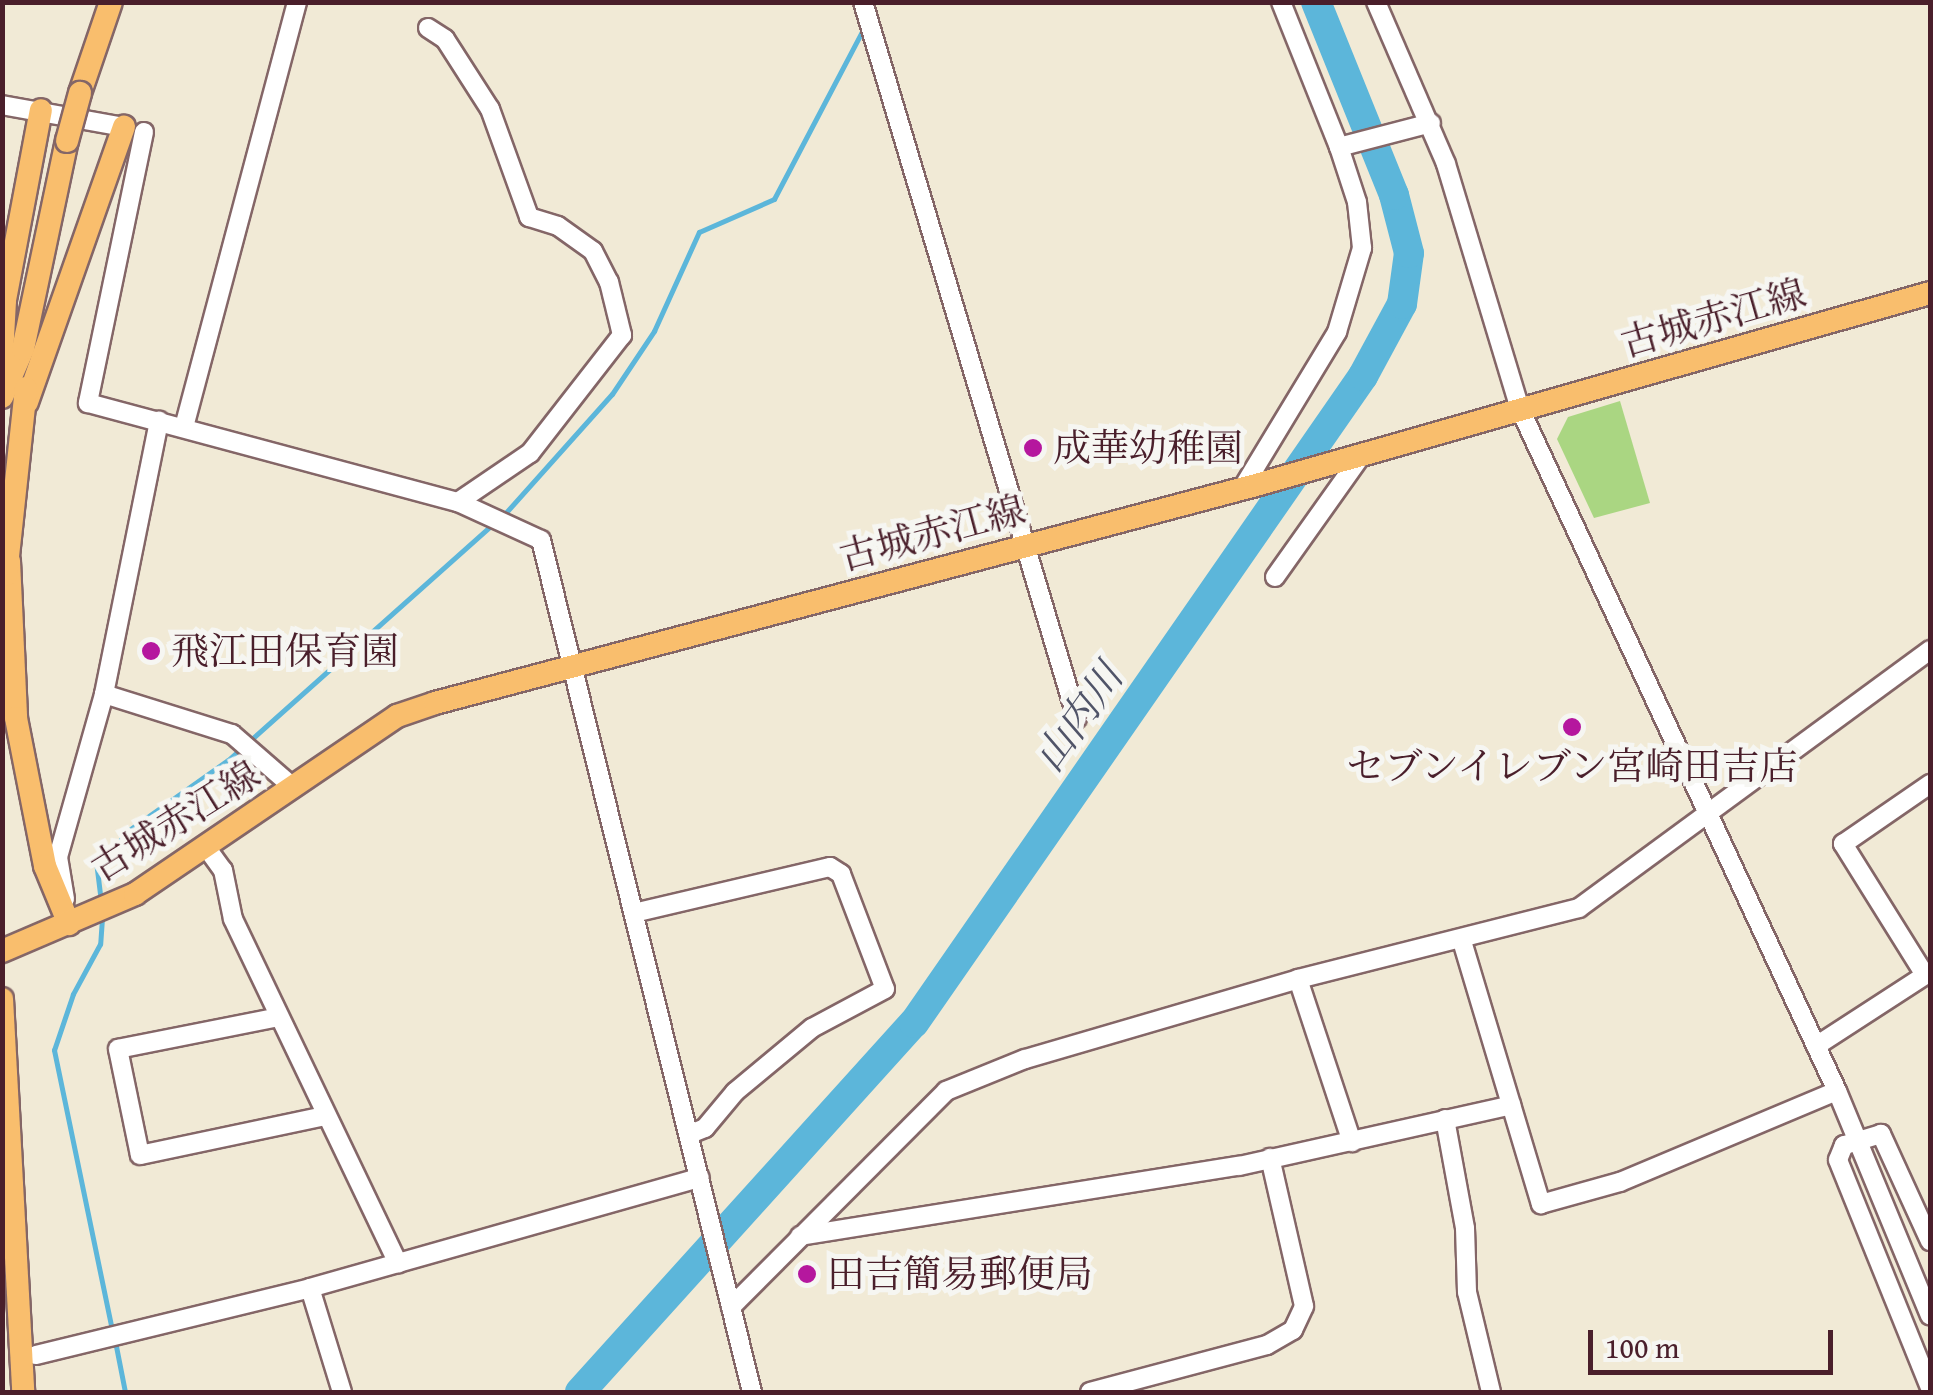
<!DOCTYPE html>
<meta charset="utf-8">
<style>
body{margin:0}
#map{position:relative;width:1933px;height:1395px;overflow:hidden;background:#f1ead6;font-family:"Gentium Book Plus","Noto Serif JP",serif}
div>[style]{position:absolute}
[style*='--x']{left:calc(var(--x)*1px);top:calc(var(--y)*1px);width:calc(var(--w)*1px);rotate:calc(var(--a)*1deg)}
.green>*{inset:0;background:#aad682}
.stream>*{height:5px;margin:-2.5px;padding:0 2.5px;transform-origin:2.5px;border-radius:2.5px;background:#5cb6da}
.river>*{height:30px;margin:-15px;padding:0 15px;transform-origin:15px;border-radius:15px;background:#5cb6da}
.roads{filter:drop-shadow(2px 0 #846667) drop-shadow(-2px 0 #846667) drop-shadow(0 2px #846667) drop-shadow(0 -2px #846667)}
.minor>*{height:18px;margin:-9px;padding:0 9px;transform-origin:9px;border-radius:9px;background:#fff}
.major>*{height:22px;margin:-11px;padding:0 11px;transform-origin:11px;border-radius:11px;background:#f9be6d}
.bridges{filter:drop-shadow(2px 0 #846667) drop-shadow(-2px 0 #846667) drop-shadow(0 2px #846667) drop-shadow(0 -2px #846667)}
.major-bridge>*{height:22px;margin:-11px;padding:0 11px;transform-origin:11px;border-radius:11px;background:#f9be6d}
.dots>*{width:28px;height:28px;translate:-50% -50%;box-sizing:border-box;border:5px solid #f6f6f2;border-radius:50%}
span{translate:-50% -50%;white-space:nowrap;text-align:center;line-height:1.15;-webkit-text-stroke:10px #f6f6f2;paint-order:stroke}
.street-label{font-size:38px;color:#4a1f2b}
.poi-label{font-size:38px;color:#4a1f2b}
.left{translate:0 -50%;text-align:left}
.water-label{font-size:40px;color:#505468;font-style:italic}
.frame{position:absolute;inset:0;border:5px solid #4a1f2b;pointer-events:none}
.scale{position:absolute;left:1588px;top:1330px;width:245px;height:45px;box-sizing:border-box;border:5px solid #4a1f2b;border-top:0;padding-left:12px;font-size:30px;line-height:35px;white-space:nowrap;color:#4a1f2b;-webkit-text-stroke:8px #f6f6f2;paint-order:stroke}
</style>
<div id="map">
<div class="green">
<div style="clip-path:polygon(1620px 401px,1650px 503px,1594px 518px,1557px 439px,1568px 417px)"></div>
</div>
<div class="stream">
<div style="--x:501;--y:518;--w:166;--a:-48.2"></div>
<div style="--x:612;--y:394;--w:76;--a:-56.3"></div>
<div style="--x:654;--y:331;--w:109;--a:-65.6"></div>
<div style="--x:699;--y:232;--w:82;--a:-23.7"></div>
<div style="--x:774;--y:199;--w:195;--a:-62.3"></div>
<div style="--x:101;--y:902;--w:35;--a:-97"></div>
<div style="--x:97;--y:867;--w:49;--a:-49.1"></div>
<div style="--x:129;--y:830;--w:121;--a:-35.3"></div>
<div style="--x:228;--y:760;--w:353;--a:-41.7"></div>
<div style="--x:102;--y:918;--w:26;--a:94"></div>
<div style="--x:100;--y:944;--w:57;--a:118.4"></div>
<div style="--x:73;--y:994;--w:59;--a:108.7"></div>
<div style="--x:54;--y:1050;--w:287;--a:78.3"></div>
<div style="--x:115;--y:1341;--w:52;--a:78.9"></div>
</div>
<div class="river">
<div style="--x:580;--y:1392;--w:498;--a:-47.9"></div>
<div style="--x:914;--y:1023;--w:788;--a:-55.24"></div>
<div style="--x:1363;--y:376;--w:82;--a:-61.6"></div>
<div style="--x:1402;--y:304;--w:51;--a:-82.2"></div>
<div style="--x:1409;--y:253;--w:60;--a:-104.5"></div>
<div style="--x:1394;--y:195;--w:208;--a:-112"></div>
</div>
<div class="roads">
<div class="minor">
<div style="--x:863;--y:2;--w:748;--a:73.38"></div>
<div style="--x:1376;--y:2;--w:176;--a:66.6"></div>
<div style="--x:1446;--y:164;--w:256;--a:73.2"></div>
<div style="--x:1520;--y:409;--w:752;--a:65.07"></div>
<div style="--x:1837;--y:1091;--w:243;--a:67.5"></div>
<div style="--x:428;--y:28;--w:20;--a:33"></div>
<div style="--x:445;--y:39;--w:83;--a:57.3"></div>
<div style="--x:490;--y:109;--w:115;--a:70.1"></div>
<div style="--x:529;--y:217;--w:30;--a:17"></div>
<div style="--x:558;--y:226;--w:43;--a:35.5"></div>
<div style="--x:593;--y:251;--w:35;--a:63"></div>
<div style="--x:609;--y:282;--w:55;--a:76.2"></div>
<div style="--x:622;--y:335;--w:150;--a:127.9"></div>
<div style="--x:530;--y:453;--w:87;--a:145.8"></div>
<div style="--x:2;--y:105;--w:124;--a:10.2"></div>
<div style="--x:144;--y:132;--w:277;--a:101.7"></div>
<div style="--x:88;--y:403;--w:383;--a:15"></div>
<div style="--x:458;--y:502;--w:91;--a:24.6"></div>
<div style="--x:541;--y:540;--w:878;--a:76.09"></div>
<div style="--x:1339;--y:147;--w:95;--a:-14.6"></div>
<div style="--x:184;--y:427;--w:440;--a:-75.1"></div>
<div style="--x:1242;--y:489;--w:184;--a:-58.8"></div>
<div style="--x:1337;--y:332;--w:88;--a:-73.4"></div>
<div style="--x:1362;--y:248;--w:46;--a:-96.2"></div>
<div style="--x:1357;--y:202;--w:58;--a:-108.1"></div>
<div style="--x:1339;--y:147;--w:156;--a:-111.8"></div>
<div style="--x:1275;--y:577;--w:152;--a:-54.6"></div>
<div style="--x:104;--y:694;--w:134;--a:17.4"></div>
<div style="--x:232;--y:734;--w:82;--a:41.1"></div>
<div style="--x:206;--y:847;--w:29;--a:54"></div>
<div style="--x:223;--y:870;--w:50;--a:78.5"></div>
<div style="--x:233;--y:919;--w:382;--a:64.4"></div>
<div style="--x:65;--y:899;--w:43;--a:-99.5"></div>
<div style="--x:58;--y:857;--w:169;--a:-74.2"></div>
<div style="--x:104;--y:694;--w:279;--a:-78.6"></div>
<div style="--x:638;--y:912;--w:197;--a:-13.2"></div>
<div style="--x:830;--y:867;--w:13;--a:32"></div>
<div style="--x:841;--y:874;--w:123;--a:69.1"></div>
<div style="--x:885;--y:989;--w:83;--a:151.9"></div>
<div style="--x:812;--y:1028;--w:100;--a:140.3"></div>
<div style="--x:735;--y:1092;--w:47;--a:129.8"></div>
<div style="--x:705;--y:1128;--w:16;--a:158"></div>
<div style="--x:1462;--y:941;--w:275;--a:73.3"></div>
<div style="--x:1541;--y:1204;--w:82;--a:-15.6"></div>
<div style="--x:1620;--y:1182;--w:235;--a:-22.8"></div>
<div style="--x:1925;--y:975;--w:155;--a:-122"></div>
<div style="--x:1843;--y:844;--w:106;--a:-34.6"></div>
<div style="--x:1298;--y:979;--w:172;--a:71.7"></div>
<div style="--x:279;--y:1017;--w:164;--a:168.8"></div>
<div style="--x:118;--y:1049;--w:108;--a:78.3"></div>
<div style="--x:140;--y:1155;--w:189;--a:-11.9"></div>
<div style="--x:1816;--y:1046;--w:136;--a:-33"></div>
<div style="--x:1445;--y:1119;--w:111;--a:79.6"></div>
<div style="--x:1465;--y:1228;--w:64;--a:88.2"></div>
<div style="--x:1467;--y:1292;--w:103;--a:76.5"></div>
<div style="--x:800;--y:1236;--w:445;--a:-9.1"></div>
<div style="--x:1239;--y:1166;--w:279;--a:-12.6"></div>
<div style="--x:1930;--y:1241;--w:118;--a:-114.6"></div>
<div style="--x:1881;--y:1134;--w:39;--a:163"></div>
<div style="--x:1844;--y:1145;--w:16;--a:112"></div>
<div style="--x:1838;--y:1160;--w:246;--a:68"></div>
<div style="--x:310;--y:1288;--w:109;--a:72.9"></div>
<div style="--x:731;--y:1307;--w:305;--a:-45.1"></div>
<div style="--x:946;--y:1091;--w:85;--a:-22.1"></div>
<div style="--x:1025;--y:1059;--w:284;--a:-16.3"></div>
<div style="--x:1298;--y:979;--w:290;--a:-14.2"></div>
<div style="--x:1579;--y:908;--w:436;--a:-36.3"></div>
<div style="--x:36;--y:1355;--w:282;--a:-13.7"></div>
<div style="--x:310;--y:1288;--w:405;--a:-15.8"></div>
<div style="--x:1090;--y:1392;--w:183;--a:-14.9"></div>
<div style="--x:1267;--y:1345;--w:30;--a:-30"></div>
<div style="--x:1293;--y:1330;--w:26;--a:-65"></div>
<div style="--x:1304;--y:1306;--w:152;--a:-102.9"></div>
</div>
<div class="major">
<div style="--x:80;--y:93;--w:96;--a:-71.2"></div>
<div style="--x:2;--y:356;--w:56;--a:-86.9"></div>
<div style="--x:5;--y:300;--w:193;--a:-79.3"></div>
<div style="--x:2;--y:397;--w:52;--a:-66.4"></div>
<div style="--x:23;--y:349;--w:213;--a:-78.1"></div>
<div style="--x:27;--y:402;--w:292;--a:-70.6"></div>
<div style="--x:9;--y:561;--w:157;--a:87.4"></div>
<div style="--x:16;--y:718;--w:151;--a:78.9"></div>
<div style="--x:45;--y:866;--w:63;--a:67.5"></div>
<div style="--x:6;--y:575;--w:188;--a:-83.9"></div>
<div style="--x:2;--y:951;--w:145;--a:-23.2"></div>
<div style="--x:135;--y:894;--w:317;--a:-34.2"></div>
<div style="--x:397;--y:716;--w:40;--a:-18.9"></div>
<div style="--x:435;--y:703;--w:849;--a:-14.87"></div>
<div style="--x:1256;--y:485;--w:701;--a:-15.9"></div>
<div style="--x:2;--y:999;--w:394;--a:86.9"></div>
</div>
</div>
<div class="bridges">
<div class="major-bridge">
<div style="--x:67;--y:141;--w:50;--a:-74.8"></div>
</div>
</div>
<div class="dots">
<div style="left:1033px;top:448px;background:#b5179e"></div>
<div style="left:151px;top:651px;background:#b5179e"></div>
<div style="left:1572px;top:727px;background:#b5179e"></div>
<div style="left:807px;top:1274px;background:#b5179e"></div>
</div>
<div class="street-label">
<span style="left:1713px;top:318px;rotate:-16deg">古城赤江線</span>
<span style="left:932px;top:533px;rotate:-15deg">古城赤江線</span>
<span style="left:175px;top:821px;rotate:-32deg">古城赤江線</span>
</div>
<div class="poi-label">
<span class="left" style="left:1053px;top:448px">成華幼稚園</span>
<span class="left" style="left:171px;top:651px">飛江田保育園</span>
<span style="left:1572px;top:766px">セブンイレブン宮崎田吉店</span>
<span class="left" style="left:827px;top:1274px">田吉簡易郵便局</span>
</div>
<div class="water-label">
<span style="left:1078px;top:717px;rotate:-55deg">山内川</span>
</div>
<div class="frame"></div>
<div class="scale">100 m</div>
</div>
